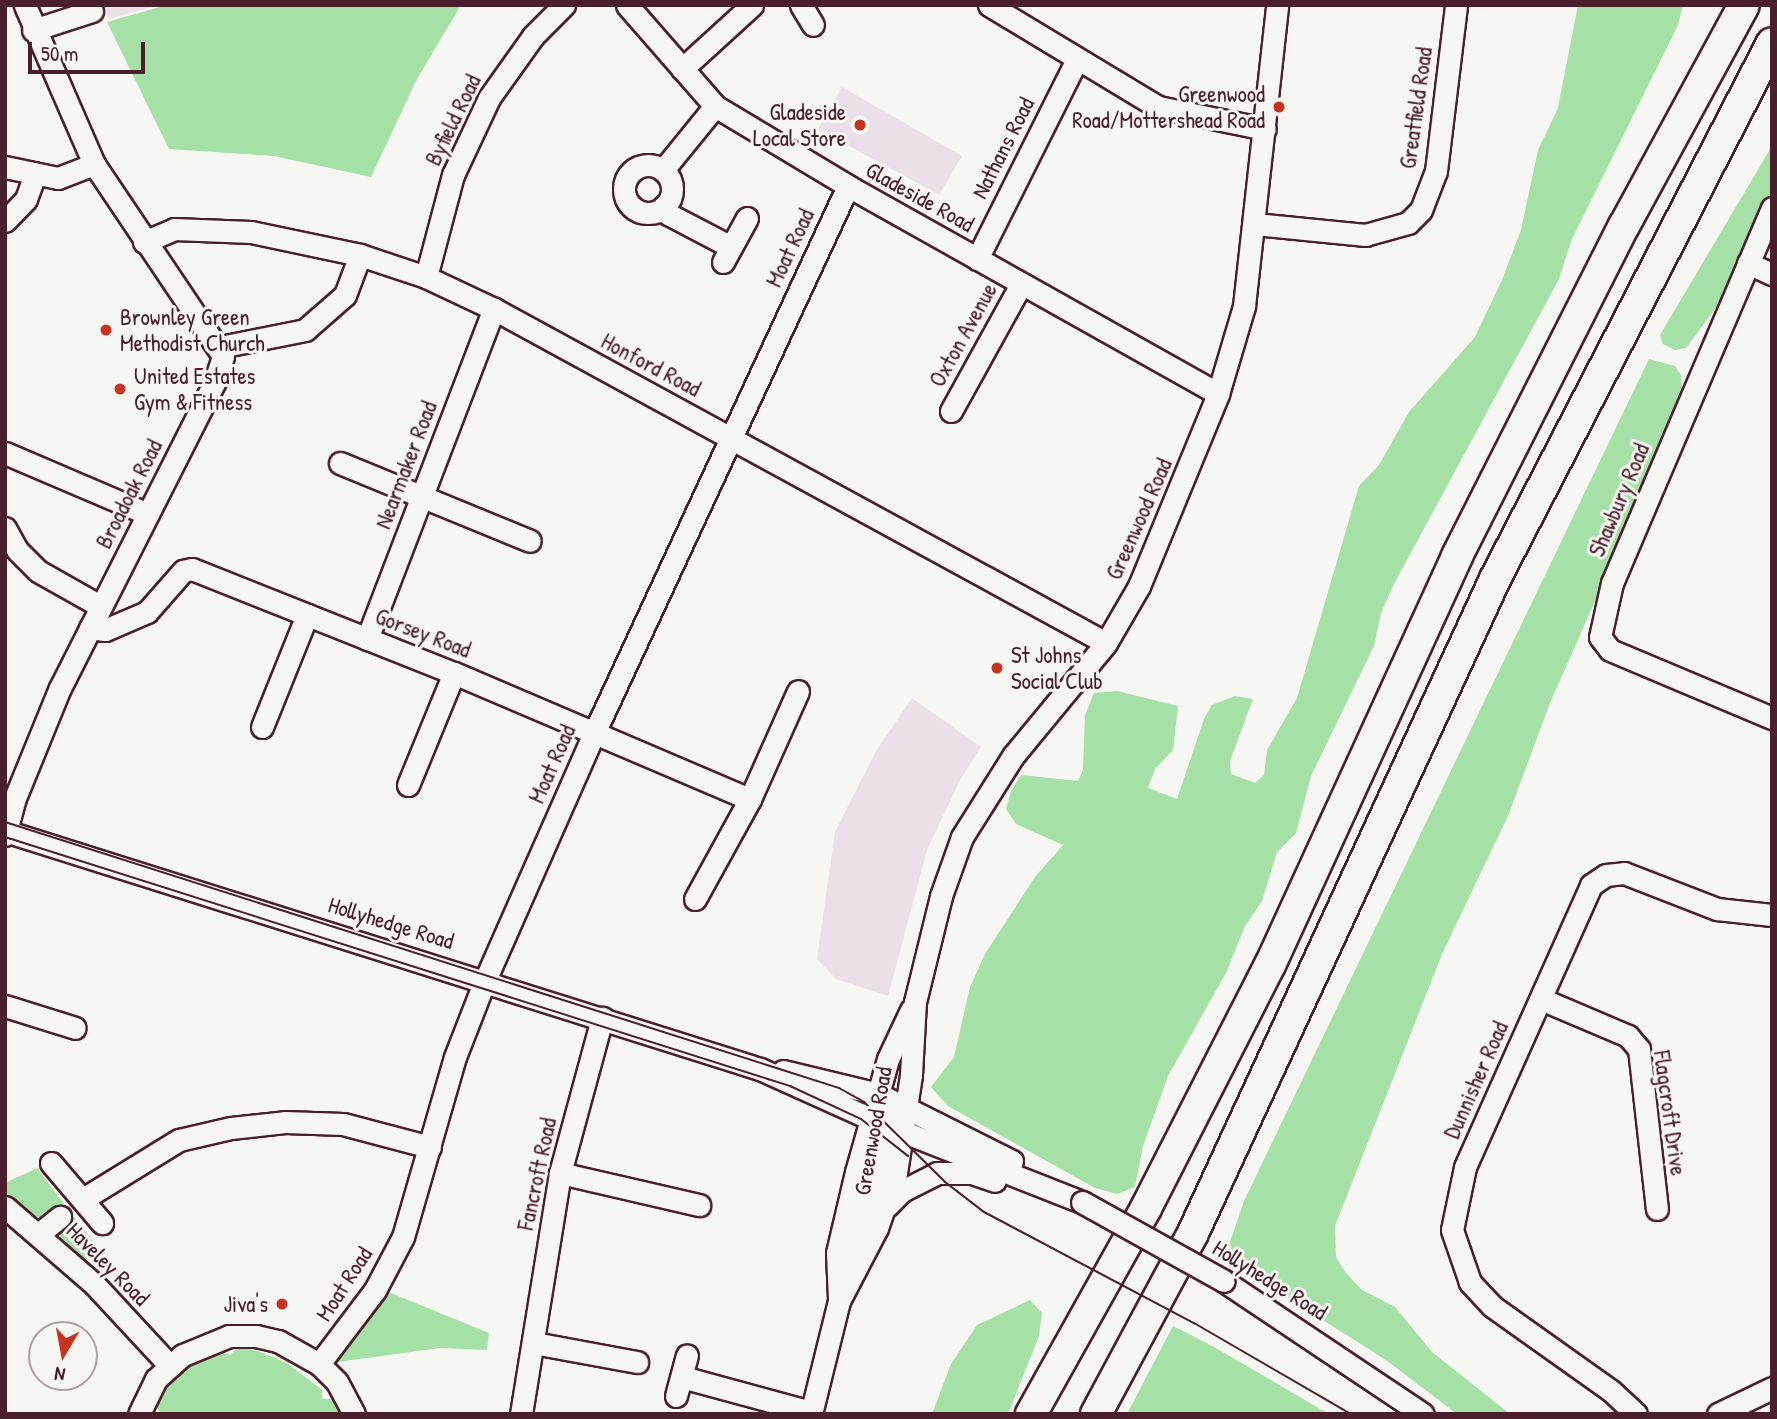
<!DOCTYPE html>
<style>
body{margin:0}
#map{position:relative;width:1777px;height:1419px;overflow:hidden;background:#f6f6f2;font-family:"Patrick Hand",sans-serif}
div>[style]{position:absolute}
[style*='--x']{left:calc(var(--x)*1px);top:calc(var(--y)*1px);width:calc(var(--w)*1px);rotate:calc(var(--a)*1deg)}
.built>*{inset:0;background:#ece0e8}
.green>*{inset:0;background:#a5e0a6}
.roads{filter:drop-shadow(2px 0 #4a1f2b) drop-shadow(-2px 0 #4a1f2b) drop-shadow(0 2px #4a1f2b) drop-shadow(0 -2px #4a1f2b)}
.minor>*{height:21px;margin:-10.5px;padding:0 10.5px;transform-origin:10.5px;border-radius:10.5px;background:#f6f6f2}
.minor>.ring{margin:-10.5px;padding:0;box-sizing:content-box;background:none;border:21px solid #f6f6f2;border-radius:50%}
.highway>*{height:30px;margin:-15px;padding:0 15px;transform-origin:15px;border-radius:15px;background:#f6f6f2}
.tram>*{height:2px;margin:-1px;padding:0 1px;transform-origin:1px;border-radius:1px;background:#4a1f2b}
.bridges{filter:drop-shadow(2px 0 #4a1f2b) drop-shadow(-2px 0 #4a1f2b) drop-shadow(0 2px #4a1f2b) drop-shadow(0 -2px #4a1f2b)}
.minor-bridge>*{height:21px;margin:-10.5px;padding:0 10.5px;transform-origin:10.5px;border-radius:10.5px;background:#f6f6f2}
.dots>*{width:19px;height:19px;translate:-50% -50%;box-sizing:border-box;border:4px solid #f6f6f2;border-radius:50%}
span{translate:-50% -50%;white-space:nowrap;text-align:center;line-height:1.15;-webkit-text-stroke:6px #f6f6f2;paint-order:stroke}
.poi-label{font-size:23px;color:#4a1f2b}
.right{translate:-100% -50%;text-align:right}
.left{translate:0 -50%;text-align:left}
.street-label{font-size:23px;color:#4a1f2b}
.frame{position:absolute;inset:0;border:7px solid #4a1f2b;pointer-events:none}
.north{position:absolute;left:28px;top:1321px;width:70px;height:70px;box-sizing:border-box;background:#f6f6f2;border:2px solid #b1a0a2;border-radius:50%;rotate:190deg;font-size:19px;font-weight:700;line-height:28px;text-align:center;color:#4a1f2b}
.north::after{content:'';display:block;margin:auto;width:24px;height:32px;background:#c8321e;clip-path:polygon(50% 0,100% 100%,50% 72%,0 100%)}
.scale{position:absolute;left:28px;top:42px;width:117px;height:32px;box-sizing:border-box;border:4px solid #4a1f2b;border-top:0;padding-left:9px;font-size:21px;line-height:24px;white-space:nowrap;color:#4a1f2b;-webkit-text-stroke:5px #f6f6f2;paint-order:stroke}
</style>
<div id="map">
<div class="built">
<div style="clip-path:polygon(106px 5px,160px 5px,108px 19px)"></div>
<div style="clip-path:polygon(842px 87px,962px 156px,939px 195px,818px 129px)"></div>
<div style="clip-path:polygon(912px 698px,981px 747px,960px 780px,927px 850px,888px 996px,836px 979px,817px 959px,835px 832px,876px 751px)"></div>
</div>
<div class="green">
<div style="clip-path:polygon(167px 5px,461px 5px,417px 79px,371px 177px,274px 156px,169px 149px,107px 22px)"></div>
<div style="clip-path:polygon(1578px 5px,1683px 5px,1678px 25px,1571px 241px,1559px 279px,1394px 584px,1381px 613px,1374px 646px,1311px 776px,1296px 833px,1277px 852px,1262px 901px,1244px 928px,1227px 971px,1168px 1076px,1143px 1146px,1135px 1187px,1117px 1194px,1095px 1188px,948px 1106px,931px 1087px,954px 1057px,970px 987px,985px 954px,1035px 877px,1063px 845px,1016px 824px,1006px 809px,1011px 791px,1021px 775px,1078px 781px,1083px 770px,1085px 715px,1094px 693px,1117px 691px,1178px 706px,1173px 750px,1155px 769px,1148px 788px,1177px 799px,1204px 719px,1212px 705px,1235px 696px,1253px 699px,1230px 761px,1231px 774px,1255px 783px,1264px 775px,1267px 750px,1297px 698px,1359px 486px,1379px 465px,1409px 412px,1475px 337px,1502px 280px,1521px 230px,1538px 150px,1558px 108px)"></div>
<div style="clip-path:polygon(1772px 146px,1772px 198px,1733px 285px,1686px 348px,1675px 350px,1663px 344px,1660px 335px)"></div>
<div style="clip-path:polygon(1649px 359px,1675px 366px,1681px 375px,1682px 389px,1665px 443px,1550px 703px,1508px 816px,1442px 954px,1335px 1226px,1336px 1257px,1346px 1273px,1362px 1290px,1395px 1307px,1432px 1352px,1510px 1414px,1457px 1414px,1386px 1360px,1247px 1272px,1232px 1258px,1230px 1242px,1244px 1201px)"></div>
<div style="clip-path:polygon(37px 1168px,64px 1204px,40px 1218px,5px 1200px,7px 1182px)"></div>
<div style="clip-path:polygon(70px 1212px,97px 1246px,92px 1260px,82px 1259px,60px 1239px,60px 1221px)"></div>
<div style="clip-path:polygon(386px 1291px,489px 1333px,487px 1350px,440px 1348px,337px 1362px,339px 1353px)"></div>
<div style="clip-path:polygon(1030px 1300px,1042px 1313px,1039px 1336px,1008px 1414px,932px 1414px,951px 1364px,977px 1325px)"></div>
<div style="clip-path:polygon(1173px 1326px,1214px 1347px,1329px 1414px,1127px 1414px)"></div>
<div style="clip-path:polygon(237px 1348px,255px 1350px,287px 1363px,322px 1390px,322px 1399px,332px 1399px,342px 1414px,162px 1414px,155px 1406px,163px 1388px,189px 1365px,220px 1350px,230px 1355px)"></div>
</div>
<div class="roads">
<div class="minor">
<div style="--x:627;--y:5;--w:134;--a:48.9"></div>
<div style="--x:715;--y:106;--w:155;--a:31"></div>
<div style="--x:848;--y:186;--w:424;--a:29.3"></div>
<div style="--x:801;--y:5;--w:23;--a:59"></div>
<div style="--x:989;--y:5;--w:197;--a:31.1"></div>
<div style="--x:1158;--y:107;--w:109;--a:11.6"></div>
<div style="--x:33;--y:30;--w:62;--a:-17.9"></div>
<div style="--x:682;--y:69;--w:95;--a:-42.4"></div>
<div class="ring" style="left:624px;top:165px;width:27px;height:27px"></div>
<div style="--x:5;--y:167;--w:54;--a:11.7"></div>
<div style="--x:58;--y:178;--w:39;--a:-21"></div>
<div style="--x:663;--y:170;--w:82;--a:-50.9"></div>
<div style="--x:664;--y:206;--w:9;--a:63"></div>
<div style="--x:668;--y:214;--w:71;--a:27.6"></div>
<div style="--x:1772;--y:208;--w:408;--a:113.1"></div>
<div style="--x:1612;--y:583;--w:55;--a:102.5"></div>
<div style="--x:1600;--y:637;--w:16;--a:52"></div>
<div style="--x:1610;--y:650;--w:176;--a:22.8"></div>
<div style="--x:5;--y:221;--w:30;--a:-46"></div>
<div style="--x:26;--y:199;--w:27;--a:-70"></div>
<div style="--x:1255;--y:224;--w:111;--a:5.7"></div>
<div style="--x:1365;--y:235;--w:45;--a:-15.6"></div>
<div style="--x:1408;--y:223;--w:18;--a:-45"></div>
<div style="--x:1421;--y:210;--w:42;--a:-69"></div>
<div style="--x:1436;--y:171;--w:167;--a:-83.1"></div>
<div style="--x:144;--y:242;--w:33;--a:-23"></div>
<div style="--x:174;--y:229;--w:77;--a:2.2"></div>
<div style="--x:251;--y:232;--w:111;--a:11.9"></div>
<div style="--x:360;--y:255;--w:70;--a:18.4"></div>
<div style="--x:426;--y:277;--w:75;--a:25.2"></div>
<div style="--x:494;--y:309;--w:697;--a:28.62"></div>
<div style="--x:977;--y:259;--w:221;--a:-63.4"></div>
<div style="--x:723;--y:262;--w:50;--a:-61.4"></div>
<div style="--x:1748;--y:263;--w:26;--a:25"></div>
<div style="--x:426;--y:277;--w:106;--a:-75.2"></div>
<div style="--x:453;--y:175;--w:85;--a:-64.9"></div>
<div style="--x:489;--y:98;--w:76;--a:-54.6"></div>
<div style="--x:533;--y:36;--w:44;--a:-45"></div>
<div style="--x:220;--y:347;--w:87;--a:-11.3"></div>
<div style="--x:305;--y:330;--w:53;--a:-41.2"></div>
<div style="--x:345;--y:295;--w:43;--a:-69.4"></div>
<div style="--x:951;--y:411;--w:145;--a:-61.1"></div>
<div style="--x:5;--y:453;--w:155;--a:23.1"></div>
<div style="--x:340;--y:463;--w:205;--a:22.3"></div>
<div style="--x:5;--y:528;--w:26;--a:61"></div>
<div style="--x:18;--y:551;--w:28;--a:45"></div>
<div style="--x:38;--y:571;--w:71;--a:29.4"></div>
<div style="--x:90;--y:628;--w:15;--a:8"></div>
<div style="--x:105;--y:630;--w:46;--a:-23.2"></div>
<div style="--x:147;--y:612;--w:55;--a:-48.7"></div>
<div style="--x:183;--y:571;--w:9;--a:-13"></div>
<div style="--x:192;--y:569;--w:282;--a:21.7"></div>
<div style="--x:454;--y:673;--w:322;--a:23.1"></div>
<div style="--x:367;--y:639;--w:354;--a:-69"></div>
<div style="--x:262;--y:727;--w:121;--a:-68.1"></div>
<div style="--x:408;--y:785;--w:121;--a:-67.7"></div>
<div style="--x:5;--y:831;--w:792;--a:17.5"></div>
<div style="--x:760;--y:1069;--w:122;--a:24.2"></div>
<div style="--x:871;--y:1119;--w:227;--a:21.5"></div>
<div style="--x:5;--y:835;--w:38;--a:-75"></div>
<div style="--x:15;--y:798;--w:119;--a:-67.8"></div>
<div style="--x:60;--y:688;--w:344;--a:-63.2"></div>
<div style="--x:215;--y:381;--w:26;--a:-72"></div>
<div style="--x:223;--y:356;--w:231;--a:-123.9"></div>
<div style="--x:94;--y:164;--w:173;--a:-113.5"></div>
<div style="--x:695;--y:899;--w:114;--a:-61.2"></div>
<div style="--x:750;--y:799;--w:118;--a:-66"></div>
<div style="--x:1541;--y:999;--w:95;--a:23"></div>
<div style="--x:1628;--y:1036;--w:17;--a:50"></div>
<div style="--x:1639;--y:1049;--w:161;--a:83.6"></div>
<div style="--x:5;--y:1006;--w:73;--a:17.4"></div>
<div style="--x:783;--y:1071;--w:98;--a:13.6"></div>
<div style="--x:878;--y:1094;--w:150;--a:26.6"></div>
<div style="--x:51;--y:1163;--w:79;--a:49.6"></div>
<div style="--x:560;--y:1173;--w:143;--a:13"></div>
<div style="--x:83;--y:1199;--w:113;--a:-31.6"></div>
<div style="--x:179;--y:1140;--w:53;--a:-13"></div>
<div style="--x:231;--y:1128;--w:54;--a:-6.3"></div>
<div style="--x:285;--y:1122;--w:58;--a:2"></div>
<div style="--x:343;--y:1124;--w:90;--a:14.8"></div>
<div style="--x:887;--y:1206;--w:21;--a:-45"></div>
<div style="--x:902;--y:1191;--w:39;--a:-27"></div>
<div style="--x:937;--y:1173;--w:35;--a:0"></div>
<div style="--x:972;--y:1173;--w:24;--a:19"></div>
<div style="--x:5;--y:1207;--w:119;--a:40.9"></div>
<div style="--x:95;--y:1285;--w:109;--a:47.2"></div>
<div style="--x:40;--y:1233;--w:26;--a:-39"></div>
<div style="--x:852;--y:1259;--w:150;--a:-74.9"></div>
<div style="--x:1224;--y:1281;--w:239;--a:33.8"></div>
<div style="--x:839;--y:1299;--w:46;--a:-92.5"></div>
<div style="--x:837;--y:1253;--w:83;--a:-76.8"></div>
<div style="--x:856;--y:1172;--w:117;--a:-74.2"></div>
<div style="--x:888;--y:1059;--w:54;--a:-64.9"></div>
<div style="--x:534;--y:1343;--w:105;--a:10.5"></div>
<div style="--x:319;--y:1364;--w:93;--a:-52.9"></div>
<div style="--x:375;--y:1290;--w:60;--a:-62.2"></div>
<div style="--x:403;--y:1237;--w:187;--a:-73.9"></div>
<div style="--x:455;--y:1057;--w:77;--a:-68.7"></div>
<div style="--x:483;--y:985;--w:278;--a:-66.2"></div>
<div style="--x:595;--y:731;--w:601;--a:-65.1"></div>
<div style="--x:682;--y:1377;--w:134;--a:15.2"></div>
<div style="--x:676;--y:1396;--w:42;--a:-75"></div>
<div style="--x:139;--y:1414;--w:39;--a:-64"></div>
<div style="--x:156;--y:1379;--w:36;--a:-42"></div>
<div style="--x:183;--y:1355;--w:50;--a:-22.4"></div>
<div style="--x:229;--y:1336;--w:27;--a:0"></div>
<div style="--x:256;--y:1336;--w:23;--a:13"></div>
<div style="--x:278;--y:1341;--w:47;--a:29.3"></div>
<div style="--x:319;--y:1364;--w:25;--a:45"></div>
<div style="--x:337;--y:1382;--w:36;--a:62"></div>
<div style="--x:521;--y:1414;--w:244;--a:-80.8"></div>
<div style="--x:560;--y:1173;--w:161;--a:-74.8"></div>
<div style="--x:811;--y:1414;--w:116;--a:-76.1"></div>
<div style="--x:839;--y:1301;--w:82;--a:-62.5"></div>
<div style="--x:877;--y:1228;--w:58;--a:-70.9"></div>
<div style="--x:896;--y:1173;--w:99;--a:-81.3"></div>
<div style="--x:911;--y:1075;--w:73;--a:-86.9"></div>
<div style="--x:915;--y:1002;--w:109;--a:-76.2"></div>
<div style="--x:941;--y:896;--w:63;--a:-70.4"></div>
<div style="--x:962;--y:837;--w:96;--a:-57.8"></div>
<div style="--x:1013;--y:756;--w:146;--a:-50.5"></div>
<div style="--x:1106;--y:643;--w:66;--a:-59.9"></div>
<div style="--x:1139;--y:586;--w:208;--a:-67.6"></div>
<div style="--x:1218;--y:394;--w:92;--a:-73.5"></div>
<div style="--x:1244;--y:306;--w:303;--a:-83.7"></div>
<div style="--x:1636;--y:1414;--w:35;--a:-137"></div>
<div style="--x:1610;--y:1390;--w:145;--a:-144.6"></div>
<div style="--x:1492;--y:1306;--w:33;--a:-133"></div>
<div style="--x:1470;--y:1282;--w:55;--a:-109.1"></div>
<div style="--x:1452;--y:1230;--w:64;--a:-78.3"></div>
<div style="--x:1465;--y:1167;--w:309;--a:-65.9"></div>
<div style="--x:1591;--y:885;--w:18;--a:-34"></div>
<div style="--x:1606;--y:875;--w:18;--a:-6"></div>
<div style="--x:1624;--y:873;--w:100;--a:21.2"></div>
<div style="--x:1717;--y:909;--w:55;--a:6.2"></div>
<div style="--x:1718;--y:1414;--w:60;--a:-25.7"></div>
</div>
<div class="highway">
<div style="--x:1031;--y:1414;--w:236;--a:-60.8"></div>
<div style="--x:1146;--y:1208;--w:273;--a:-63"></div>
<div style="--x:1270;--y:965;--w:450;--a:-65.4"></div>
<div style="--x:1457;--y:556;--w:370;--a:-63.2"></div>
<div style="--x:1624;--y:226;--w:251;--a:-61.5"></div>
<div style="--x:1096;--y:1414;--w:205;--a:-61.8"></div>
<div style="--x:1193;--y:1233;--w:720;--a:-65.21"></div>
<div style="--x:1495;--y:579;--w:603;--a:-62.67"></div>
</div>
</div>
<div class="tram">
<div style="--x:5;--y:822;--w:875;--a:17.69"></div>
<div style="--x:839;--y:1088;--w:29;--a:29"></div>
<div style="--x:864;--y:1102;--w:114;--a:44.6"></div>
<div style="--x:945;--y:1182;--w:49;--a:37.6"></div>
<div style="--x:984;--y:1212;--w:238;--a:27.9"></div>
<div style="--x:1194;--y:1323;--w:181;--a:30.1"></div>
<div style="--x:5;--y:837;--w:824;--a:17.6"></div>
<div style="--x:790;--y:1086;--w:78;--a:24.9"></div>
<div style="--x:861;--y:1119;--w:60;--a:38.2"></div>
</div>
<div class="bridges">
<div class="minor-bridge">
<div style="--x:1082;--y:1202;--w:162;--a:29.1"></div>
</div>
</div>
<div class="dots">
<div style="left:1279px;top:107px;background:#c8321e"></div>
<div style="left:860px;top:125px;background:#c8321e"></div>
<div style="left:106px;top:330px;background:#c8321e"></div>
<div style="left:120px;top:389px;background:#c8321e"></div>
<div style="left:997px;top:668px;background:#c8321e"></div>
<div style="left:282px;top:1304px;background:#c8321e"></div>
</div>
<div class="poi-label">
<span class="right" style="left:1265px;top:107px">Greenwood<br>Road/Mottershead Road</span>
<span class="right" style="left:846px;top:125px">Gladeside<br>Local Store</span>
<span class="left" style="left:120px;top:330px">Brownley Green<br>Methodist Church</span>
<span class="left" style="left:134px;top:389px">United Estates<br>Gym &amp; Fitness</span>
<span class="left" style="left:1011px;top:668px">St Johns<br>Social Club</span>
<span class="right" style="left:268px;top:1304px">Jiva's</span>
</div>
<div class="street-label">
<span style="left:1416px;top:108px;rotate:-82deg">Greatfield Road</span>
<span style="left:453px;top:120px;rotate:-64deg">Byfield Road</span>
<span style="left:1003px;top:148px;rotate:-63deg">Nathans Road</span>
<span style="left:920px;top:197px;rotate:29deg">Gladeside Road</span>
<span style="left:790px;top:248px;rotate:-65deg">Moat Road</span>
<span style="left:963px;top:335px;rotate:-61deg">Oxton Avenue</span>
<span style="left:651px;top:365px;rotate:28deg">Honford Road</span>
<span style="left:406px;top:465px;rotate:-69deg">Nearmaker Road</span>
<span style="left:129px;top:494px;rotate:-63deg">Broadoak Road</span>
<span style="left:1619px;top:500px;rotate:-67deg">Shawbury Road</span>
<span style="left:1139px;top:519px;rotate:-66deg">Greenwood Road</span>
<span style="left:423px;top:633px;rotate:21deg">Gorsey Road</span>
<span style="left:552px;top:764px;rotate:-66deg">Moat Road</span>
<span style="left:391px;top:923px;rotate:17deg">Hollyhedge Road</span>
<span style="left:1476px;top:1080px;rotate:-66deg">Dunnisher Road</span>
<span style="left:1670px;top:1113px;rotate:82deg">Flagcroft Drive</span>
<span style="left:873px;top:1131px;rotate:-80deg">Greenwood Road</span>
<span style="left:537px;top:1174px;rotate:-78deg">Fancroft Road</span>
<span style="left:108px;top:1264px;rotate:45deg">Haveley Road</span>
<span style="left:1270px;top:1280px;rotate:32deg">Hollyhedge Road</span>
<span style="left:344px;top:1284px;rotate:-57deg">Moat Road</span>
</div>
<div class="frame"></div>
<div class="north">N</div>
<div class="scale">50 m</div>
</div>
